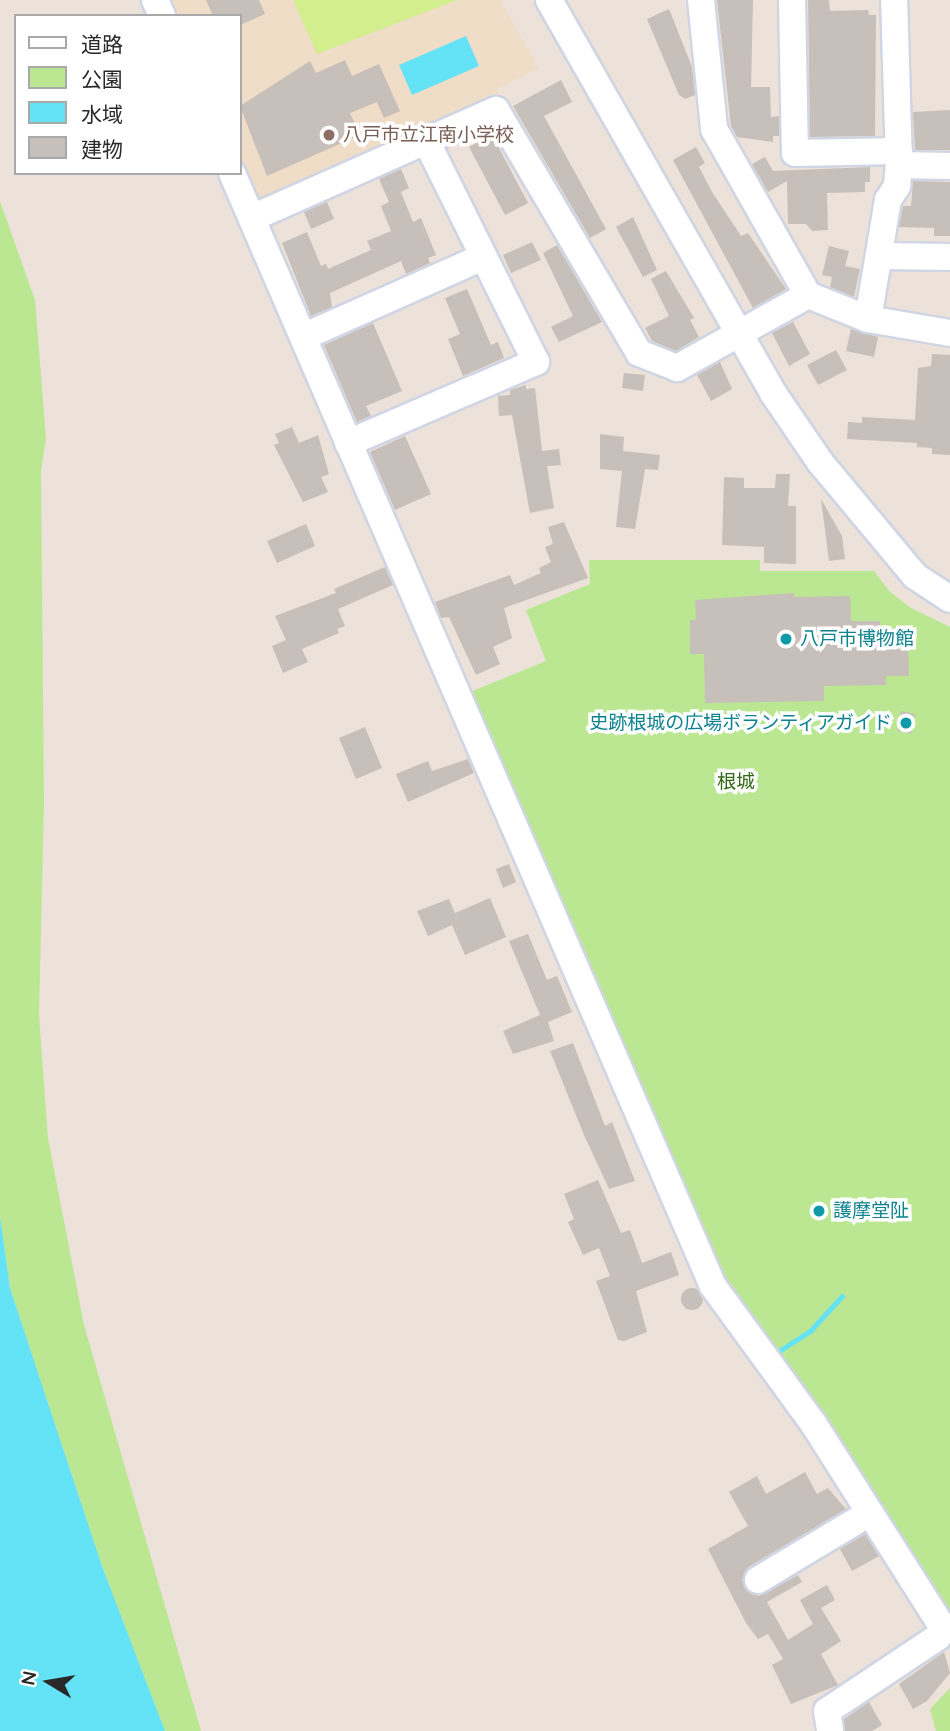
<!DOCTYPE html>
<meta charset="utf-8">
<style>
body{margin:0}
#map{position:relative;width:950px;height:1731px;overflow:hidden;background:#ece2d9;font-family:Quicksand,"Noto Sans JP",sans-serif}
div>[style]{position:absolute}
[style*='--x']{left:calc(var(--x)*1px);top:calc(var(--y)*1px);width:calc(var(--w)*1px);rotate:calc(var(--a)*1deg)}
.education>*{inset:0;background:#efddc7}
.green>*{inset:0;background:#bbe792}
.pitch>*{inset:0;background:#d3ef8d}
.water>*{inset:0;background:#65e3f6}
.stream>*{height:5px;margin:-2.5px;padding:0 2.5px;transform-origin:2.5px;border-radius:2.5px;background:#65e3f6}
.building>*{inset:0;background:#c7bfb9}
.round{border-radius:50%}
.roads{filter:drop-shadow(2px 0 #cfd5e3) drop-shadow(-2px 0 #cfd5e3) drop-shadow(0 2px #cfd5e3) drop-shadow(0 -2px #cfd5e3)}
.minor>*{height:26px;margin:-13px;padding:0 13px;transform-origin:13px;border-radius:13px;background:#fff}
.dots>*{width:19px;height:19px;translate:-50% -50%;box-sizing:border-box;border:4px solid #fff;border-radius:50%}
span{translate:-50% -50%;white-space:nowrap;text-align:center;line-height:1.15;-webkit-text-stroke:7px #fff;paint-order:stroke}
.education-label{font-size:19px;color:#785e54}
.left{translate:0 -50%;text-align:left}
.culture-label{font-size:19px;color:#0d838f}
.right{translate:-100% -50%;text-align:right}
.park-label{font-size:19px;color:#326a15}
.legend{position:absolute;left:14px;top:14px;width:228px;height:161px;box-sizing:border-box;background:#fff;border:2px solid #a9a9a9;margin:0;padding:9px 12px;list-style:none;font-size:21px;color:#292929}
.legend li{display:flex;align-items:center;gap:14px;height:35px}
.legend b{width:35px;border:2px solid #a9a9a9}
.north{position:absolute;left:14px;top:1647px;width:70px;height:70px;-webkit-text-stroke:5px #fff;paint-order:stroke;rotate:281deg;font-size:19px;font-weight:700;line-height:28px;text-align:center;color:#292929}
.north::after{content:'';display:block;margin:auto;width:24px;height:32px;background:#292929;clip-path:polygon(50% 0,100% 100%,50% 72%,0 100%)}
</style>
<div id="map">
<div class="education">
<div style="clip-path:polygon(164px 0,500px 0,539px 68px,497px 89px,501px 98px,266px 203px,253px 202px,240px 172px,240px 16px,171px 16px)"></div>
</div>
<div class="green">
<div style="clip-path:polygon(0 201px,35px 300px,46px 439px,41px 470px,44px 803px,39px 1015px,48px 1138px,84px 1325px,201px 1731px,165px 1731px,102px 1566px,10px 1288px,0 1216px)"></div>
<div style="clip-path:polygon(589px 560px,760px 560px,760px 571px,874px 571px,890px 592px,911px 608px,950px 627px,950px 1630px,725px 1294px,721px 1270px,465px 694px,546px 661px,526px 610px,590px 584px)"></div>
<div style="clip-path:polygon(950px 1688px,950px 1731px,936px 1731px,930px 1709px)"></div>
</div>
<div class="pitch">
<div style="clip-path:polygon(293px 0,457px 0,317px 54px)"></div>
</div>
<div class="water">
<div style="clip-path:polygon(466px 36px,479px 66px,412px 95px,399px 65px)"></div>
<div style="clip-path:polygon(0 1216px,10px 1288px,102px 1566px,165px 1731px,0 1731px)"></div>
</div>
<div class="stream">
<div style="--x:779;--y:1351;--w:38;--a:-33"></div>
<div style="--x:811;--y:1330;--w:46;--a:-47.6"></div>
</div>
<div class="building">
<div style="clip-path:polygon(206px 0,259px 0,265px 14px,240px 25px,240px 16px,213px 16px)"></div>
<div style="clip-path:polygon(717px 0,753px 0,751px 87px,770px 87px,771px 117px,779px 116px,779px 136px,773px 136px,773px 142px,737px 137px,731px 126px)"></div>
<div style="clip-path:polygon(808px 0,829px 0,830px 11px,868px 10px,869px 15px,876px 15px,875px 136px,810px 137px)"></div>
<div style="clip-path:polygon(669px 9px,692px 67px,695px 95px,685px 99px,679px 95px,647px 19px)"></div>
<div style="clip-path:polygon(345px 60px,352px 76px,379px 64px,400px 111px,384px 118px,377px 102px,350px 113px,360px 135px,267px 176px,240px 106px,310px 61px,316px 73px)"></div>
<div style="clip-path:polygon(561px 80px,572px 102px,544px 116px,606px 229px,590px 238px,513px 106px)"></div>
<div style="clip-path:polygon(950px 110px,950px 150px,915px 150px,913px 112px)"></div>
<div style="clip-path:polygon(492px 135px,528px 203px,505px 215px,469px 147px)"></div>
<div style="clip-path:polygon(696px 147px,705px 163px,699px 167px,712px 192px,741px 236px,748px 233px,786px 289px,753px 308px,673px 160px)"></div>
<div style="clip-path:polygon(765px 157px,773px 171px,870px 167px,870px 182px,865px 182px,865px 192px,827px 193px,828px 230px,812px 231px,806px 224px,788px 224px,787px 181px,768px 192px,752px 164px)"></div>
<div style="clip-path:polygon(401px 169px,409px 188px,401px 192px,413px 222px,421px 218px,436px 255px,428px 258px,430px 263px,406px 274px,401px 261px,330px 293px,332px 307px,311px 316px,282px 243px,307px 232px,321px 266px,326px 264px,328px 269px,371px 250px,367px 241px,391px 231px,381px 206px,389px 202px,379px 179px)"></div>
<div style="clip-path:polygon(913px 181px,950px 182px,950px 236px,934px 236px,934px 228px,899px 227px,903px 206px,911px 206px)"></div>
<div style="clip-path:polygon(327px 202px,334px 219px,311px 229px,304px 212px)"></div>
<div style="clip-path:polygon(633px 217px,657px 270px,643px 277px,616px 227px)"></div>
<div style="clip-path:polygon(532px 242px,541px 260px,511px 273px,503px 255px)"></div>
<div style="clip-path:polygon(557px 245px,602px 322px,559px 342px,551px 327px,573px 316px,543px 253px)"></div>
<div style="clip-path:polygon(829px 246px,849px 251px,845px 266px,860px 269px,854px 297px,830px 287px,832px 277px,822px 275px)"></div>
<div style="clip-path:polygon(666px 271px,694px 318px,690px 320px,699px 337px,676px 351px,652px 341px,645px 328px,669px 316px,651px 279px)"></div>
<div style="clip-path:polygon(467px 289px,491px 345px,498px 342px,504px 358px,463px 376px,448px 339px,460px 334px,445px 298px)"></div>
<div style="clip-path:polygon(793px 322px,810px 354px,789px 366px,772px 333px)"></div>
<div style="clip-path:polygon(373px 323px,402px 391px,366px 406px,371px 416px,357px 422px,324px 345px)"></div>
<div style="clip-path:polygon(851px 329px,878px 337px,874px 357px,846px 351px)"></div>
<div style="clip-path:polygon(836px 350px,847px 370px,818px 385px,807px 365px)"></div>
<div style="clip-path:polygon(932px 354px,950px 355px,950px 455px,932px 454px,932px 448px,917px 447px,917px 443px,847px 439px,848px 422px,862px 423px,862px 417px,915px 420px,918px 368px,931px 366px)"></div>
<div style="clip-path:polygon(720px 362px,732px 389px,711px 401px,697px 375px)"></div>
<div style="clip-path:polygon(624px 373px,645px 375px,643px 391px,622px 388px)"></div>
<div style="clip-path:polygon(526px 385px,526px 389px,535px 388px,542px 451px,559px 449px,561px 465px,547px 466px,554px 508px,530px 513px,512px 415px,499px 416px,498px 396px,510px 395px,510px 390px)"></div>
<div style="clip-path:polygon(292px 427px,299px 443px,318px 435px,329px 474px,321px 477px,328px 492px,303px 502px,274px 445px,279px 443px,275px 434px)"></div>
<div style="clip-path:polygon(600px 434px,624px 437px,623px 451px,660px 455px,658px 470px,645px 469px,635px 529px,616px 527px,622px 471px,600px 469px)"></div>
<div style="clip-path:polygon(405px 436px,431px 494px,395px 510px,370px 452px)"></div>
<div style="clip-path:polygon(776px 474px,790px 474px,788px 506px,796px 506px,796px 564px,764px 563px,764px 547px,722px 545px,724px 477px,744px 478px,744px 488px,775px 488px)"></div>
<div style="clip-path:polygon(821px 499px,842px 536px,845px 559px,829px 561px)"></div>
<div style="clip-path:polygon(564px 522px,588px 578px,504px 608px,512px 638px,493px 647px,500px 664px,476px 675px,449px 617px,441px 618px,435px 602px,510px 575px,514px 585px,541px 573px,539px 568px,551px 562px,545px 547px,553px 544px,548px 527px)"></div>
<div style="clip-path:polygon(306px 524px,315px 546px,277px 563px,267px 541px)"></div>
<div style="clip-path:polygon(385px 567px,393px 585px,338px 609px,345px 626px,337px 629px,339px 633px,302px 649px,308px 662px,283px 673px,272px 646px,286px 640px,275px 616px,336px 593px,334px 589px)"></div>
<div style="clip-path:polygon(794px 593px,794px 597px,850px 596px,851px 621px,880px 621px,880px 646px,908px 645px,909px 676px,886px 676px,886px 685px,824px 686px,824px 701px,705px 703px,704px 654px,690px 654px,690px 620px,696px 620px,695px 600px)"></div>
<div style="clip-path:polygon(901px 711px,915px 714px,911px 734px,897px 731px)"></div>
<div style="clip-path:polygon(365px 727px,382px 768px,356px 779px,339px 738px)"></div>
<div style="clip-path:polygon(468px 759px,474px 773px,408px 802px,396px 774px,428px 761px,432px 771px)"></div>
<div style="clip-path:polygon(509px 864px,516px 882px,503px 888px,496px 869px)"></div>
<div style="clip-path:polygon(490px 898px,506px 937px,465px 955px,452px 925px,428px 936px,417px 911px,449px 899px,455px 913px)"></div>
<div style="clip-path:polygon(528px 934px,547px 980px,557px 976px,572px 1012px,548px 1022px,554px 1041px,513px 1054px,503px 1031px,540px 1015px,509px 941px)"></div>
<div style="clip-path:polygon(573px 1043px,605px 1126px,612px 1122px,635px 1181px,609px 1189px,584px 1135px,550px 1051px)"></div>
<div style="clip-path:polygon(598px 1180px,621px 1233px,630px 1230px,642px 1263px,671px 1252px,679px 1275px,636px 1291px,647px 1332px,624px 1341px,618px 1340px,596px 1281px,610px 1276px,599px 1248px,583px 1255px,568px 1222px,574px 1219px,564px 1194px)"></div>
<div class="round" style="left:681px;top:1288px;width:22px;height:22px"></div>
<div style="clip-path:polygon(805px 1472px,817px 1494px,828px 1488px,846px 1509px,750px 1566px,742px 1580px,750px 1593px,759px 1596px,798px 1575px,802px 1582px,767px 1602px,788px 1640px,813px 1624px,800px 1600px,827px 1585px,835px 1600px,821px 1608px,841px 1641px,821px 1654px,838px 1685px,791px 1704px,772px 1665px,783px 1659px,768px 1634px,758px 1639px,746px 1623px,708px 1549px,748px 1526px,729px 1492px,757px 1476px,766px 1494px)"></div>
<div style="clip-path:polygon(865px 1534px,879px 1556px,852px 1571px,840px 1549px)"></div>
<div style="clip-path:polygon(944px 1652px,950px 1673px,927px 1701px,913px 1709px,899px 1684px)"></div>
<div style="clip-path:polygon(869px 1702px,882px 1725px,872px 1731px,845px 1731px,844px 1719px)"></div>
</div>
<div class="roads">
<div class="minor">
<div style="--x:155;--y:0;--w:17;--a:66"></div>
<div style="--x:549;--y:0;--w:452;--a:60.3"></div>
<div style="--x:773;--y:393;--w:83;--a:55.7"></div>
<div style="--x:820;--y:462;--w:148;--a:50.2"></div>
<div style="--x:915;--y:576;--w:42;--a:33.3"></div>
<div style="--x:701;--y:0;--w:130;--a:84.2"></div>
<div style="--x:714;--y:129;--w:191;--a:60.5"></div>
<div style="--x:808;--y:295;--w:65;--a:21.8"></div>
<div style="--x:868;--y:319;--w:83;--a:9.7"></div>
<div style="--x:792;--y:0;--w:153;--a:88.9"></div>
<div style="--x:795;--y:153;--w:104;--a:-1.1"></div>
<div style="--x:899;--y:165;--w:51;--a:1.1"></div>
<div style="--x:232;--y:173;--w:1212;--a:66.63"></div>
<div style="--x:713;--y:1286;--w:170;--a:53.9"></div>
<div style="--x:813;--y:1423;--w:243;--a:57.6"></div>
<div style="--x:943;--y:1628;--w:10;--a:119"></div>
<div style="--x:938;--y:1637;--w:133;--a:146.3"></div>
<div style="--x:827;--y:1711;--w:20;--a:81"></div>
<div style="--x:252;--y:218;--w:267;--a:-23.9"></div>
<div style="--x:496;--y:110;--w:282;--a:59.5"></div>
<div style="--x:639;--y:353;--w:41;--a:21.5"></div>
<div style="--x:677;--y:368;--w:150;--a:-29.1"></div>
<div style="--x:880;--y:256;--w:70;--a:0.8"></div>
<div style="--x:868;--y:319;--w:121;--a:-80.5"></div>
<div style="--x:888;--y:200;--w:17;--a:-57"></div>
<div style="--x:897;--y:186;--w:21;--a:-85"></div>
<div style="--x:899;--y:165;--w:165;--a:-91.7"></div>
<div style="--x:303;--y:337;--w:197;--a:-24"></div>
<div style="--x:348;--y:443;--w:205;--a:-23.3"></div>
<div style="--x:536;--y:362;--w:248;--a:-116.4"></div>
<div style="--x:758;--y:1580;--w:128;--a:-31"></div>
</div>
</div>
<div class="dots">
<div style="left:329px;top:135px;background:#8d6e63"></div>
<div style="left:786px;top:639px;background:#0f9aa8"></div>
<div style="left:906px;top:723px;background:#0f9aa8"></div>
<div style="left:819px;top:1211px;background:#0f9aa8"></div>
</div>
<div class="education-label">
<span class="left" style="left:343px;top:135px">八戸市立江南小学校</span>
</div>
<div class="culture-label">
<span class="left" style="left:800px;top:639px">八戸市博物館</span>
<span class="right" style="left:892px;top:723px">史跡根城の広場ボランティアガイド</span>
<span class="left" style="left:833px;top:1211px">護摩堂阯</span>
</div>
<div class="park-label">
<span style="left:736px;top:782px">根城</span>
</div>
<ul class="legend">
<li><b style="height:9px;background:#fff"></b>道路</li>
<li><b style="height:19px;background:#bbe792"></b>公園</li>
<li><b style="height:19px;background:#65e3f6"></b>水域</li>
<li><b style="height:19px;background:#c7bfb9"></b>建物</li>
</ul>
<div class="north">N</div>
</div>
